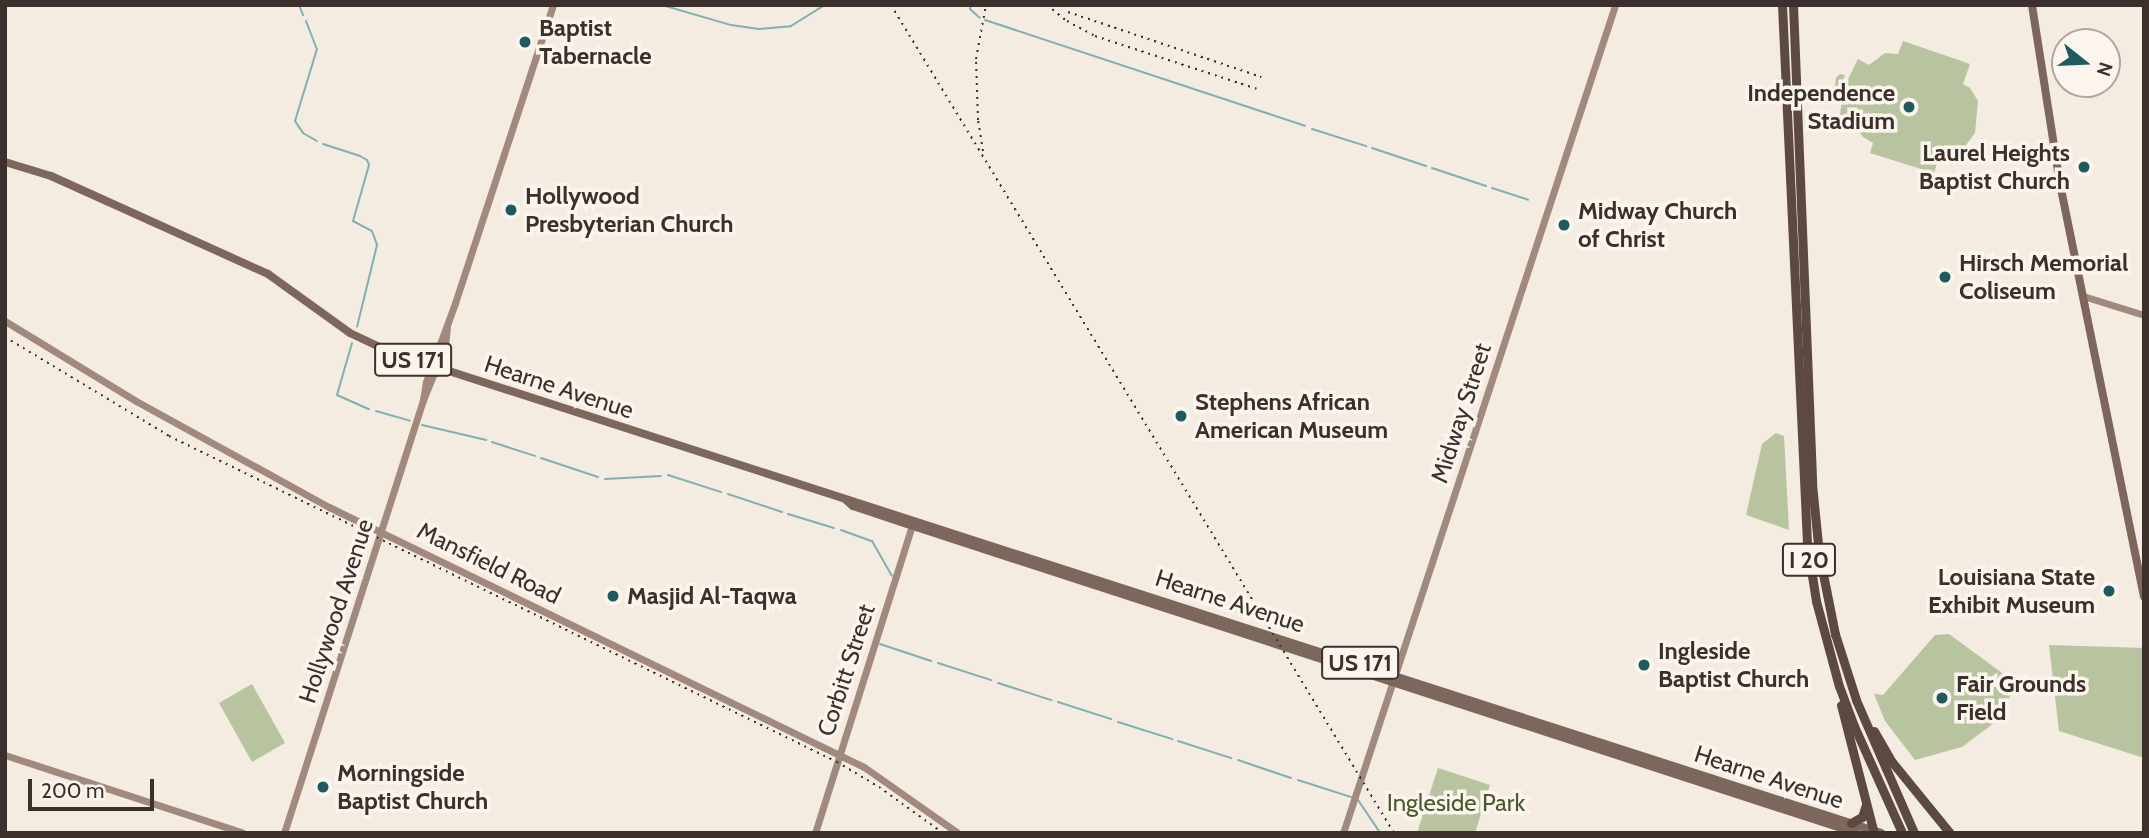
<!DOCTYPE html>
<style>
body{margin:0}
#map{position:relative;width:2149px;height:838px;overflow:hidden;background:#f4ebe1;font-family:Cabin,sans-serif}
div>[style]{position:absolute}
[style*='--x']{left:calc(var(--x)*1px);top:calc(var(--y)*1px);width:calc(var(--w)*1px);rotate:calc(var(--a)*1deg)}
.green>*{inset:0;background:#b8c4a0}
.stream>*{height:2px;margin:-1px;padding:0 1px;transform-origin:1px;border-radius:1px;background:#7fb0b2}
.secondary>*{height:7px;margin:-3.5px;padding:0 3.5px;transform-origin:3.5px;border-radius:3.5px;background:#a18a7d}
.primary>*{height:8px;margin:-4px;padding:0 4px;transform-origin:4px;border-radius:4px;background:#7d675c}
.highway>*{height:9px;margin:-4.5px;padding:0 4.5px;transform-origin:4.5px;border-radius:4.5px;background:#5c4a42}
.rail>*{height:2px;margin-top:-1px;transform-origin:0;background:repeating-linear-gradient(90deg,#3b302b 0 2px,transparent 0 7px)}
.dots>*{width:19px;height:19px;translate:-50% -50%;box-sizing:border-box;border:4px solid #fbf5ee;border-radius:50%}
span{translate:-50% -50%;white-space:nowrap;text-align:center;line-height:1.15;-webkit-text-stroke:7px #fbf5ee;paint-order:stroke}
.shield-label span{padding:2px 5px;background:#fbf5ee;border:2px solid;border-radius:5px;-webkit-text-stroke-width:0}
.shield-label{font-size:23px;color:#3b302b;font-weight:700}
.poi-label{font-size:24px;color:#3b302b;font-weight:700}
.left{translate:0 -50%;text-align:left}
.right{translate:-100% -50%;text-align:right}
.street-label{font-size:24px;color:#3b302b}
.park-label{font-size:24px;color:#4a5a2e}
.frame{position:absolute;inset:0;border:7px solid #3b302b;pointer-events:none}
.north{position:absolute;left:2051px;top:28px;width:70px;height:70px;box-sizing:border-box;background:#fbf5ee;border:2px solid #aea6a0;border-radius:50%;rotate:108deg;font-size:19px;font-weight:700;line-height:28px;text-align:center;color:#3b302b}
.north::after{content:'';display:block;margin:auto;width:24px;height:32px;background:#1f5a5e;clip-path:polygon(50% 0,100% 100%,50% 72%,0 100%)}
.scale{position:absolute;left:28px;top:779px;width:126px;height:32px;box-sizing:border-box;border:4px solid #3b302b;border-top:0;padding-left:9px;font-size:21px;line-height:24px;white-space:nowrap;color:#3b302b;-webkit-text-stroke:5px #fbf5ee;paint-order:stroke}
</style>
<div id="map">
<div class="green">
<div style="clip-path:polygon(1903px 41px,1970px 64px,1963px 84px,1970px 88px,1978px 101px,1975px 133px,1960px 153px,1939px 157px,1934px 173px,1870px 153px,1873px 143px,1863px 137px,1855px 126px,1853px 116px,1840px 115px,1843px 90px,1840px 89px,1838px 94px,1834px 92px,1836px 78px,1840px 74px,1845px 75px,1843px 80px,1847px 81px,1858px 59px,1869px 65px,1885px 53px,1898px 54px)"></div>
<div style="clip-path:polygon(1776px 433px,1784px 436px,1789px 530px,1746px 515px,1762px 444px)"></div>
<div style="clip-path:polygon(1949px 634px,2013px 681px,2015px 688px,1994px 723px,1962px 747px,1915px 760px,1885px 721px,1874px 694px,1883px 695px,1935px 635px)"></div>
<div style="clip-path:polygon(2049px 645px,2144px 648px,2144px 758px,2059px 731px)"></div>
<div style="clip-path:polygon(252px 684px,285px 743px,252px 762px,219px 703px)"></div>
<div style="clip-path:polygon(1438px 768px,1490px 785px,1475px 833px,1417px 833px)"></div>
</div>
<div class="stream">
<div style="--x:299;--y:5;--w:11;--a:68"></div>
<div style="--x:662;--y:5;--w:72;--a:16.2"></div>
<div style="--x:731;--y:25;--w:28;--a:8"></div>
<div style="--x:759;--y:29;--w:32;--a:-5"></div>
<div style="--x:791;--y:26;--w:39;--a:-32"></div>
<div style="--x:863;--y:5;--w:8;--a:0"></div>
<div style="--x:971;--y:5;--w:4;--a:104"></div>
<div style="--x:970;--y:9;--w:13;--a:42"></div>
<div style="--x:985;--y:20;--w:337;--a:18.3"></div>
<div style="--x:306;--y:21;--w:30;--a:69"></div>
<div style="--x:317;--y:49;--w:75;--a:107"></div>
<div style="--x:295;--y:121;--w:14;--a:56"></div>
<div style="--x:303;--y:133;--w:16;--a:30"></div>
<div style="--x:1312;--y:129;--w:57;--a:17.5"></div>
<div style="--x:323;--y:144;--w:39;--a:18"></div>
<div style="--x:360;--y:156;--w:8;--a:30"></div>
<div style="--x:367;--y:160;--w:5;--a:68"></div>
<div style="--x:369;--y:165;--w:58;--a:105.9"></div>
<div style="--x:353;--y:221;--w:21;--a:28"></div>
<div style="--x:372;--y:231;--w:15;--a:70"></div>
<div style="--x:377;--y:245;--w:84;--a:103.7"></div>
<div style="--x:1372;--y:148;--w:57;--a:18.4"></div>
<div style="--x:1432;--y:168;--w:57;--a:18.4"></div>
<div style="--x:1492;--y:188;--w:38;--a:18"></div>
<div style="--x:352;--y:343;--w:54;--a:106.1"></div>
<div style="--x:337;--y:395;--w:35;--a:24"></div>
<div style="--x:376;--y:411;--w:35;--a:16"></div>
<div style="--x:422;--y:425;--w:66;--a:13.2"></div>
<div style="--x:492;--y:442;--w:45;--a:18"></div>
<div style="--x:541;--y:458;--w:60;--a:18.4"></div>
<div style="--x:668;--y:475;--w:56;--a:17.8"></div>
<div style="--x:605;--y:479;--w:56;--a:-3.1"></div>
<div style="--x:728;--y:494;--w:57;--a:18.4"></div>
<div style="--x:788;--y:514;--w:48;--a:16.9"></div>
<div style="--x:841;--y:530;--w:33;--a:20"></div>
<div style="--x:872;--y:541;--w:40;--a:60.3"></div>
<div style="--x:880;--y:644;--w:54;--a:18.4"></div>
<div style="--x:938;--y:663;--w:56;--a:17.8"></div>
<div style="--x:998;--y:683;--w:56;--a:17.8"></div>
<div style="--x:1058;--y:702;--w:56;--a:17.8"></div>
<div style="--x:1118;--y:722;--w:57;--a:17.5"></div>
<div style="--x:1178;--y:741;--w:56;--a:17.8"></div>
<div style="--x:1238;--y:760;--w:56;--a:18.8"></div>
<div style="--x:1298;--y:780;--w:56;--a:17.8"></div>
<div style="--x:1358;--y:800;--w:40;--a:56"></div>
</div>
<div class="secondary">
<div style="--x:2083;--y:296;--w:64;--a:17.3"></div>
<div style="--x:5;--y:321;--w:153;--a:31.4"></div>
<div style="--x:136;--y:401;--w:220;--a:28.8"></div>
<div style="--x:329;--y:507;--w:595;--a:25.92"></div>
<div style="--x:864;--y:767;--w:115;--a:35.1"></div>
<div style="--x:423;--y:400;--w:18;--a:-81"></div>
<div style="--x:426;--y:382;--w:84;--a:-69.8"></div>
<div style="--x:455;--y:303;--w:314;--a:-71.8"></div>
<div style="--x:5;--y:755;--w:250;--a:18.1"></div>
<div style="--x:284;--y:833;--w:455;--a:-72.2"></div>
<div style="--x:423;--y:400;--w:58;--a:-67.8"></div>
<div style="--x:445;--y:346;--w:18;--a:-84"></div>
<div style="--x:815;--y:833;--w:325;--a:-72.5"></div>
<div style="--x:1343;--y:833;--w:872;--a:-71.81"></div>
</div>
<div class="primary">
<div style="--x:2032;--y:5;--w:181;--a:81.1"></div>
<div style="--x:2060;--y:184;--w:421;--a:78.5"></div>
<div style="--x:5;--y:162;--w:48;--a:16.9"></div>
<div style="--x:51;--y:176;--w:238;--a:24.3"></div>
<div style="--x:268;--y:274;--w:101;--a:35.7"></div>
<div style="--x:350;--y:333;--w:44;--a:25.4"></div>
<div style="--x:390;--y:352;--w:1567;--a:17.88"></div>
<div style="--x:846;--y:500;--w:9;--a:41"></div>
<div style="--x:853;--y:506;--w:63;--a:18.4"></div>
<div style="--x:913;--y:526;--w:992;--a:18.03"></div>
</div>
<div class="highway">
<div style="--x:1782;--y:5;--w:540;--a:87.34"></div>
<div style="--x:1807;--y:544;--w:58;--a:81"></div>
<div style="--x:1816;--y:601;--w:88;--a:74.9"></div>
<div style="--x:1839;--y:686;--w:43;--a:69.4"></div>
<div style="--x:1854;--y:726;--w:117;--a:65.8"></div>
<div style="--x:1793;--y:5;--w:479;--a:87.7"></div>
<div style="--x:1812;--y:484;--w:70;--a:84.3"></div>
<div style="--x:1819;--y:554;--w:82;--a:78.7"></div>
<div style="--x:1835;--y:634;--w:69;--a:72.3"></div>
<div style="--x:1856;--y:700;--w:145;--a:66.4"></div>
<div style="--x:1841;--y:705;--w:129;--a:75.6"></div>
<div style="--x:1874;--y:731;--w:36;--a:60"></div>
<div style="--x:1892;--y:762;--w:92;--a:50.8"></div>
<div style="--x:1851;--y:823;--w:13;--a:-29"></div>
<div style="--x:1862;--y:817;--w:13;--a:-72"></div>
</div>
<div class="rail">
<div style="--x:891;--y:5;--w:969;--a:58.72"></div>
<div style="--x:1047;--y:5;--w:26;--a:39"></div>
<div style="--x:1067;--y:21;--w:32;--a:28"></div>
<div style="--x:1095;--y:36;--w:170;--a:18.1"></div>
<div style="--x:1068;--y:12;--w:204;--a:18.6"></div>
<div style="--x:983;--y:151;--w:31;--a:-99"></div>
<div style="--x:978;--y:120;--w:61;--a:-91.9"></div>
<div style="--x:976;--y:59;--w:55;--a:-79.5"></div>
<div style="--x:5;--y:337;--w:192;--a:31.1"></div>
<div style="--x:169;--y:436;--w:743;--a:26.01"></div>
<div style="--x:837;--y:762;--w:49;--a:30.8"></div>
<div style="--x:879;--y:787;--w:79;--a:35.7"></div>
</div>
<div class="dots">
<div style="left:525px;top:42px;background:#1f5a5e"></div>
<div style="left:1909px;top:107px;background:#1f5a5e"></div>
<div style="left:2084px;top:167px;background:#1f5a5e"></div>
<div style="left:511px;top:210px;background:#1f5a5e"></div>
<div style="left:1564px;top:225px;background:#1f5a5e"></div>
<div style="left:1945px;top:277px;background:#1f5a5e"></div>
<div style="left:1181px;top:416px;background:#1f5a5e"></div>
<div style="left:2109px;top:591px;background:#1f5a5e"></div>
<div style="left:613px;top:596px;background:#1f5a5e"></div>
<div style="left:1644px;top:665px;background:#1f5a5e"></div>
<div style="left:1942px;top:698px;background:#1f5a5e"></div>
<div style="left:323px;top:787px;background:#1f5a5e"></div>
</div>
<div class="shield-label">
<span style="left:413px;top:360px">US 171</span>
<span style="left:1809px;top:560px">I 20</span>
<span style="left:1360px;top:663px">US 171</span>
</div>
<div class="poi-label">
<span class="left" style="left:539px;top:42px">Baptist<br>Tabernacle</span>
<span class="right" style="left:1895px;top:107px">Independence<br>Stadium</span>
<span class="right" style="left:2070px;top:167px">Laurel Heights<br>Baptist Church</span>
<span class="left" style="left:525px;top:210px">Hollywood<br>Presbyterian Church</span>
<span class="left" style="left:1578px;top:225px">Midway Church<br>of Christ</span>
<span class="left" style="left:1959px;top:277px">Hirsch Memorial<br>Coliseum</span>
<span class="left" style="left:1195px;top:416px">Stephens African<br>American Museum</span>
<span class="right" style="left:2095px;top:591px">Louisiana State<br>Exhibit Museum</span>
<span class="left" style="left:627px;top:596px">Masjid Al-Taqwa</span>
<span class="left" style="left:1658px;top:665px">Ingleside<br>Baptist Church</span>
<span class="left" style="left:1956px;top:698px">Fair Grounds<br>Field</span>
<span class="left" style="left:337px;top:787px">Morningside<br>Baptist Church</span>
</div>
<div class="street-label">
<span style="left:559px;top:387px;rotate:18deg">Hearne Avenue</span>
<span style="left:1461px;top:413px;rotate:-72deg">Midway Street</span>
<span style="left:489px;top:563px;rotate:26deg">Mansfield Road</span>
<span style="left:1230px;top:601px;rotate:18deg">Hearne Avenue</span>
<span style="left:336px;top:611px;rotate:-72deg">Hollywood Avenue</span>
<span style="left:846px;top:670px;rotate:-72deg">Corbitt Street</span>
<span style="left:1769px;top:777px;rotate:18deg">Hearne Avenue</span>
</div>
<div class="park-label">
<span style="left:1456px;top:803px">Ingleside Park</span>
</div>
<div class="frame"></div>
<div class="north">N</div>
<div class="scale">200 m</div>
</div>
